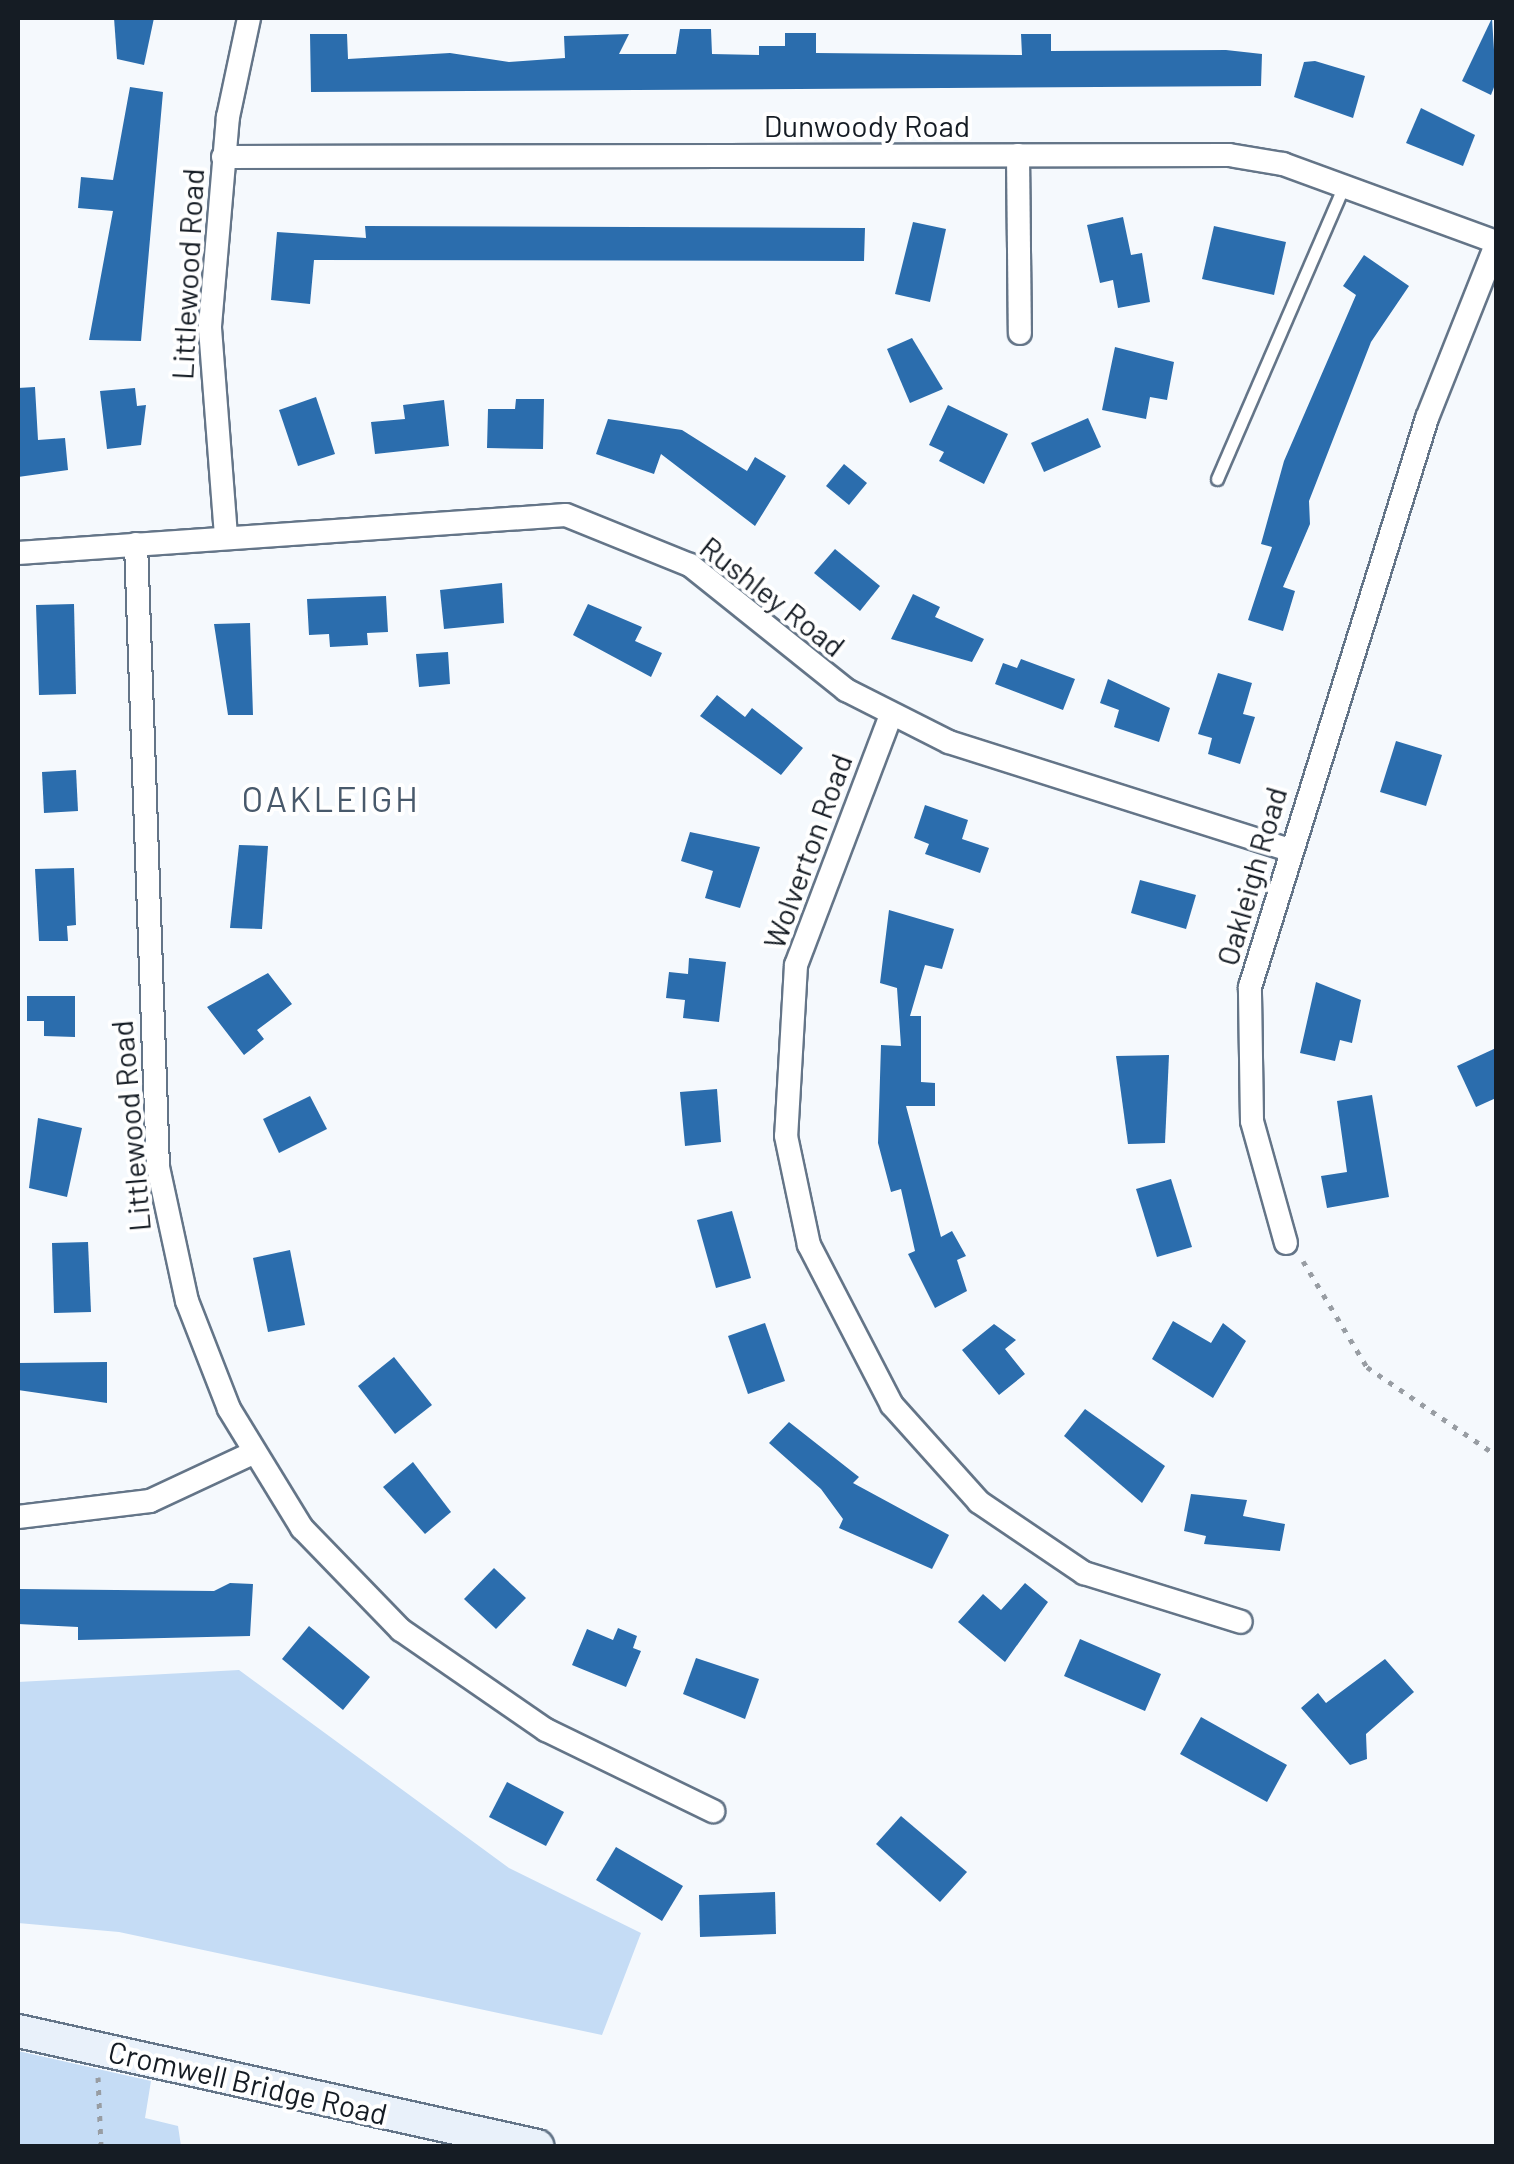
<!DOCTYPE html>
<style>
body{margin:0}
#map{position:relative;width:1514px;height:2164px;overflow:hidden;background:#f5f9fd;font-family:Barlow,sans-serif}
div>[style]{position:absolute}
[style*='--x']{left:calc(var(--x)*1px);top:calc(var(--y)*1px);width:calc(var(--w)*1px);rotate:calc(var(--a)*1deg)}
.green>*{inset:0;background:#c5dcf5}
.building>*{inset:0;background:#2b6dad}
.path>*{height:5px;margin-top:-2.5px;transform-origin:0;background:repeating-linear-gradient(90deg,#989da3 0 5px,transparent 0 13px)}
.roads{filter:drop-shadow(2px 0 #647588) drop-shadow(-2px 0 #647588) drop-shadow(0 2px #647588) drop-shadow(0 -2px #647588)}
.service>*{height:11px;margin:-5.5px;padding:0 5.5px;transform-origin:5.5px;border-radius:5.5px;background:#fff}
.minor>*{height:22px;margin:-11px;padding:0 11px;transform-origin:11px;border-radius:11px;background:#fff}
.secondary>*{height:32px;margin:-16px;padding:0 16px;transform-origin:16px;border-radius:16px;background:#e9f1fa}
span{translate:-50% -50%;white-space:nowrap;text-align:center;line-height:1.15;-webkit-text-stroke:8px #fff;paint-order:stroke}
.street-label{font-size:30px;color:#151c24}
.quarter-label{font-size:35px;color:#48596b;letter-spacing:2.5px}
.frame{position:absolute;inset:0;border:20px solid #151c24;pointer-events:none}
</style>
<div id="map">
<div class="green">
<div style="clip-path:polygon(239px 1670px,509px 1868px,641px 1933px,602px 2035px,119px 1932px,18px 1923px,18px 1682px)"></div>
<div style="clip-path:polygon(18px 2051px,151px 2081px,145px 2118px,178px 2126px,181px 2146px,18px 2146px)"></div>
</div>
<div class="building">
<div style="clip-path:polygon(114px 18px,154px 18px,144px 65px,117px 59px)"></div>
<div style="clip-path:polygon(1492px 18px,1496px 82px,1491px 95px,1462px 81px)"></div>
<div style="clip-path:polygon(680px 29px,711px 29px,712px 54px,759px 55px,759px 46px,785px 46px,785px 33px,816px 33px,816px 53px,1022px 55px,1021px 34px,1051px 34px,1051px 51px,1226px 50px,1262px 54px,1261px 86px,311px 92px,310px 34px,347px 34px,348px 59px,450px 53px,509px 62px,565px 58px,564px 36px,629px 34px,619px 54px,676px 54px)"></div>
<div style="clip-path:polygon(1315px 61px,1365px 76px,1353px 118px,1294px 97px,1304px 62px)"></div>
<div style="clip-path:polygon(130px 87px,163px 92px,141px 341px,89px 340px,113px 211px,78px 208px,81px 177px,113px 180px)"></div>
<div style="clip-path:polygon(1421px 108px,1475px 135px,1463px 166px,1406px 143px)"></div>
<div style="clip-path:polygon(1123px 217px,1131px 255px,1142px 253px,1150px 302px,1118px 308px,1113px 280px,1100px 283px,1087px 225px)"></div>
<div style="clip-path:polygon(913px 222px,946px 229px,930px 302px,895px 294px)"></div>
<div style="clip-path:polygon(365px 226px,865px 228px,864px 261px,314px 260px,310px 304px,271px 300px,277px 232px,366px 238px)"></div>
<div style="clip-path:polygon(1214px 226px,1286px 242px,1274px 295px,1202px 279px)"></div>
<div style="clip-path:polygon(1364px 255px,1409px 286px,1371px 342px,1309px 501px,1310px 524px,1283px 587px,1295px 591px,1283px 631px,1248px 620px,1272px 547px,1261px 544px,1284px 461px,1356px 295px,1343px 286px)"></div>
<div style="clip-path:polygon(912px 338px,943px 389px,910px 403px,887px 349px)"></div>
<div style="clip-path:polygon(1115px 347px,1174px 362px,1167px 400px,1150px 397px,1146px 419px,1102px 410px)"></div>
<div style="clip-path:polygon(35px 387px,38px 440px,65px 438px,68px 470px,18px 477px,18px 388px)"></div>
<div style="clip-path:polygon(135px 388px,137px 406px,146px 405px,141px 445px,107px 449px,100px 391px)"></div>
<div style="clip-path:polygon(316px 397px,335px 454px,298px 466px,279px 410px)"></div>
<div style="clip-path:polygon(516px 399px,544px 399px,543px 449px,487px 448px,488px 409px,515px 409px)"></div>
<div style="clip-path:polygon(444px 400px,449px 446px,375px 454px,371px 422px,405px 419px,403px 405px)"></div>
<div style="clip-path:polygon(948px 405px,1008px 434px,984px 484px,939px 461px,944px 452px,929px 445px)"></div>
<div style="clip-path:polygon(1088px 418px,1101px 447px,1044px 472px,1031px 443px)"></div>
<div style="clip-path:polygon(608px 419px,682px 430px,747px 471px,755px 457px,786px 476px,755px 526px,661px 454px,654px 474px,596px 454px)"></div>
<div style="clip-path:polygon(844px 464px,867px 483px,849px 505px,826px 486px)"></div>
<div style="clip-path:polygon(835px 549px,880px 586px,860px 611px,814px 573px)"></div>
<div style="clip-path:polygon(502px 583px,504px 623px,444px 629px,440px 590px)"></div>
<div style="clip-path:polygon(913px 594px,940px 607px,935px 617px,984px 639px,972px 662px,891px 639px)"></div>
<div style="clip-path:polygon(386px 596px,388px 632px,367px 633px,368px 645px,330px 647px,329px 634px,309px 635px,307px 599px)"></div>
<div style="clip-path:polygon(74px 604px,76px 694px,39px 695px,36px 605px)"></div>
<div style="clip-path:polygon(588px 604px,642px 627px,635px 641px,662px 653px,651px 677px,573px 635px)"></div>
<div style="clip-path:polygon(250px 623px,253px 715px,228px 715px,214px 624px)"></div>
<div style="clip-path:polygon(448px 652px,450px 684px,419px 687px,416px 654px)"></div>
<div style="clip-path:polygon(1021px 659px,1075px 679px,1063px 710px,995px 684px,1003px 663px,1017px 668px)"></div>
<div style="clip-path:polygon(1218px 673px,1252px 683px,1243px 714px,1255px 717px,1240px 764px,1208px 754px,1212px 738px,1198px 734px)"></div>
<div style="clip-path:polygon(1108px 679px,1170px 708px,1159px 742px,1114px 727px,1119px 710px,1100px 703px)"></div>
<div style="clip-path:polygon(717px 695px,745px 717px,752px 708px,803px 748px,781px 775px,700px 716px)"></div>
<div style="clip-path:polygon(1396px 741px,1442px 755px,1426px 806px,1380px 792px)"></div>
<div style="clip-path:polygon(76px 770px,78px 811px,44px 813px,42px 772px)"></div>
<div style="clip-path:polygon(925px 805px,968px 820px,962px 839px,989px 848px,980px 873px,925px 854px,929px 844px,914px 838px)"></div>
<div style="clip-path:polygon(690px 832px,760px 847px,740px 908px,705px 898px,713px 871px,681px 861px)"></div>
<div style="clip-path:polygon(239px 845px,268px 846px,262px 929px,230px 928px)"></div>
<div style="clip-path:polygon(74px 868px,76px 925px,67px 926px,68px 941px,39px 941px,35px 869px)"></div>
<div style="clip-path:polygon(1140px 880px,1196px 895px,1186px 929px,1131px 913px)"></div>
<div style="clip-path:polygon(889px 910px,954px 929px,942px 969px,925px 965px,910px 1016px,921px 1016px,921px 1082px,935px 1083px,935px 1106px,906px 1106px,941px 1237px,952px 1231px,966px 1256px,957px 1260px,967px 1291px,935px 1308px,908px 1254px,915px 1251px,901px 1189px,891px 1192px,878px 1143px,881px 1045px,901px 1046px,897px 988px,880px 983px)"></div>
<div style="clip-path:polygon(689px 958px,726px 962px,719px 1022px,683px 1018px,685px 1000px,666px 998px,669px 972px,688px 974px)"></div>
<div style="clip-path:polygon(268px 973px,292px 1004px,257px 1030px,264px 1039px,244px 1055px,207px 1007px)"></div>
<div style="clip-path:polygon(1316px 982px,1361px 1000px,1352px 1043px,1340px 1040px,1335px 1061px,1300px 1053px)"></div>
<div style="clip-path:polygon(27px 996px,75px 996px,75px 1037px,44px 1036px,44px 1021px,27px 1021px)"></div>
<div style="clip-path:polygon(1496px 1048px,1496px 1098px,1476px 1107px,1457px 1066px)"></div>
<div style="clip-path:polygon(1169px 1055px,1165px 1143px,1128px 1144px,1116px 1056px)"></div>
<div style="clip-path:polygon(717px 1089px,721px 1142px,685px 1146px,680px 1092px)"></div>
<div style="clip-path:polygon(1372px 1095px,1389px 1197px,1327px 1208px,1321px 1176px,1347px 1172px,1337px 1101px)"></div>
<div style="clip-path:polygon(310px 1096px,327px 1129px,279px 1153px,263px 1119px)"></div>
<div style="clip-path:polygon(38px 1118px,82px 1128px,67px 1197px,29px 1188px)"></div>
<div style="clip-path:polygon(1171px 1179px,1192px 1247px,1157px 1257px,1136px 1189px)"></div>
<div style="clip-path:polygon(732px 1211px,751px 1278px,716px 1288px,697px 1220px)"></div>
<div style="clip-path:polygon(88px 1242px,91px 1312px,54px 1313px,52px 1243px)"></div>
<div style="clip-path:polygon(290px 1250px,305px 1325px,268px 1332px,253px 1258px)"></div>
<div style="clip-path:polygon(1173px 1321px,1211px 1343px,1223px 1323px,1246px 1341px,1213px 1398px,1152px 1359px)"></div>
<div style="clip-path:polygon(765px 1323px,785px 1381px,748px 1394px,728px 1336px)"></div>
<div style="clip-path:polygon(994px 1324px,1016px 1340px,1005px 1349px,1025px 1374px,999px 1395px,962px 1350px)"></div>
<div style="clip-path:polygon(394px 1357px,432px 1405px,395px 1434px,358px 1386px)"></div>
<div style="clip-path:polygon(107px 1362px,107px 1403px,18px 1390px,18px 1363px)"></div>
<div style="clip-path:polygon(1085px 1409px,1165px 1466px,1142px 1503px,1064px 1436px)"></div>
<div style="clip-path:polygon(789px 1422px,859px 1477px,853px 1483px,949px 1535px,932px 1569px,839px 1528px,843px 1519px,821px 1489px,769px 1443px)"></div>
<div style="clip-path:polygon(413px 1462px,451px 1512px,425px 1534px,383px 1487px)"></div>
<div style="clip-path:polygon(1191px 1494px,1247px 1500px,1243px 1516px,1285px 1524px,1280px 1551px,1204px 1544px,1206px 1536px,1184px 1531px)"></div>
<div style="clip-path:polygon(494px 1568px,526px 1598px,496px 1629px,464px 1599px)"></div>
<div style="clip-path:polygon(230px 1583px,253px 1584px,250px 1636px,78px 1640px,78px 1627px,18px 1624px,18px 1589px,214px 1591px)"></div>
<div style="clip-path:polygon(1025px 1583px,1048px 1602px,1005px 1662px,958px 1622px,983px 1594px,1001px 1610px)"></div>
<div style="clip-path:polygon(309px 1626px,370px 1677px,343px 1710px,282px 1659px)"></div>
<div style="clip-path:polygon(618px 1628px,637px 1636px,633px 1648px,641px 1651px,626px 1687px,572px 1665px,587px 1629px,613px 1640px)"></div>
<div style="clip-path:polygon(1080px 1639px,1161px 1674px,1145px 1711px,1064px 1676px)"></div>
<div style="clip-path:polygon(696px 1658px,759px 1679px,745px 1719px,683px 1694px)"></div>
<div style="clip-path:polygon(1385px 1659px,1414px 1692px,1366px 1734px,1367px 1759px,1350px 1765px,1301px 1708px,1318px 1693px,1326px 1703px)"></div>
<div style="clip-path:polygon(1201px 1717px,1287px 1765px,1267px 1802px,1180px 1754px)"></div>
<div style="clip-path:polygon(507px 1782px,564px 1812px,546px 1846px,489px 1817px)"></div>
<div style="clip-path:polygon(901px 1816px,967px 1872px,940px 1902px,876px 1844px)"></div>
<div style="clip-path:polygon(616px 1847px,683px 1886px,662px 1921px,596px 1880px)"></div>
<div style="clip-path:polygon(775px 1892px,776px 1934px,700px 1937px,699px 1895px)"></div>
</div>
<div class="path">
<div style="--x:1303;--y:1261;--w:124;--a:58.9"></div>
<div style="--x:1367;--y:1367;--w:156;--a:34.3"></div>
<div style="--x:98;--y:2077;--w:69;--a:87.5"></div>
</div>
<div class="roads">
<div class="service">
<div style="--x:1217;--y:479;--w:320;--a:-66.6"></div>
</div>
<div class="minor">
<div style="--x:1018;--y:155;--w:178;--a:89.4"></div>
<div style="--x:223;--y:157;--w:1006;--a:-0.11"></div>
<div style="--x:1229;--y:155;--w:55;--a:9.5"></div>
<div style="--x:1283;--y:164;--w:227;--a:20.1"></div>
<div style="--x:226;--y:536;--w:211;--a:-94.4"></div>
<div style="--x:210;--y:326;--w:210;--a:-85.1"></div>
<div style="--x:228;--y:117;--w:101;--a:-78"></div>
<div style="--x:136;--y:544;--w:623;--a:87.98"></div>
<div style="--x:158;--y:1167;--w:137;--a:77.8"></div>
<div style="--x:187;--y:1301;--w:116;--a:68.7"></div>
<div style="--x:229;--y:1409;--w:140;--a:58.5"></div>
<div style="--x:302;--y:1528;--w:142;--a:45.9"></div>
<div style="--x:401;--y:1630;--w:176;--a:34.6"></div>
<div style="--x:546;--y:1730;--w:186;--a:25.9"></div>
<div style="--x:18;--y:553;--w:549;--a:-3.97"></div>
<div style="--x:566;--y:515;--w:134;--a:22"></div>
<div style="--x:690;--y:565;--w:200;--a:38.7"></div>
<div style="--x:846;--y:690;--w:115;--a:26.8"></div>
<div style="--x:949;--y:742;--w:357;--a:17.6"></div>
<div style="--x:891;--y:715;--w:267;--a:110.8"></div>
<div style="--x:796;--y:965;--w:171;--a:93.3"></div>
<div style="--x:786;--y:1136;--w:111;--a:78.1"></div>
<div style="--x:809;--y:1245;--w:180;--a:62.6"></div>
<div style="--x:892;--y:1405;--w:130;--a:48.1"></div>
<div style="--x:979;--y:1502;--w:127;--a:34.1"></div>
<div style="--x:1084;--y:1573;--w:164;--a:17.3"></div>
<div style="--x:1286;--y:1243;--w:127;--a:-105.6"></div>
<div style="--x:1252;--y:1121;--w:134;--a:-90.9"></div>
<div style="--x:1250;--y:987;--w:596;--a:-72.72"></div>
<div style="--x:1427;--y:418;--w:186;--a:-68.3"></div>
<div style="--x:18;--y:1517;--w:133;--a:-6.9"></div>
<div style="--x:150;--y:1501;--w:114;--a:-25"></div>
</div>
<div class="secondary">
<div style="--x:18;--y:2031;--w:532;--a:12.49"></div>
</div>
</div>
<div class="street-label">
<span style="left:867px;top:125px">Dunwoody Road</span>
<span style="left:187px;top:274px;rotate:-87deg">Littlewood Road</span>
<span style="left:773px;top:596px;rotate:38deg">Rushley Road</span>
<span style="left:807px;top:851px;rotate:-70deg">Wolverton Road</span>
<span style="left:1251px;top:876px;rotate:-74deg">Oakleigh Road</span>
<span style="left:130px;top:1126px;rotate:-95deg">Littlewood Road</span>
<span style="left:248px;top:2082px;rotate:13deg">Cromwell Bridge Road</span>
</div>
<div class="quarter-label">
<span style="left:331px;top:798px">OAKLEIGH</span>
</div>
<div class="frame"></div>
</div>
